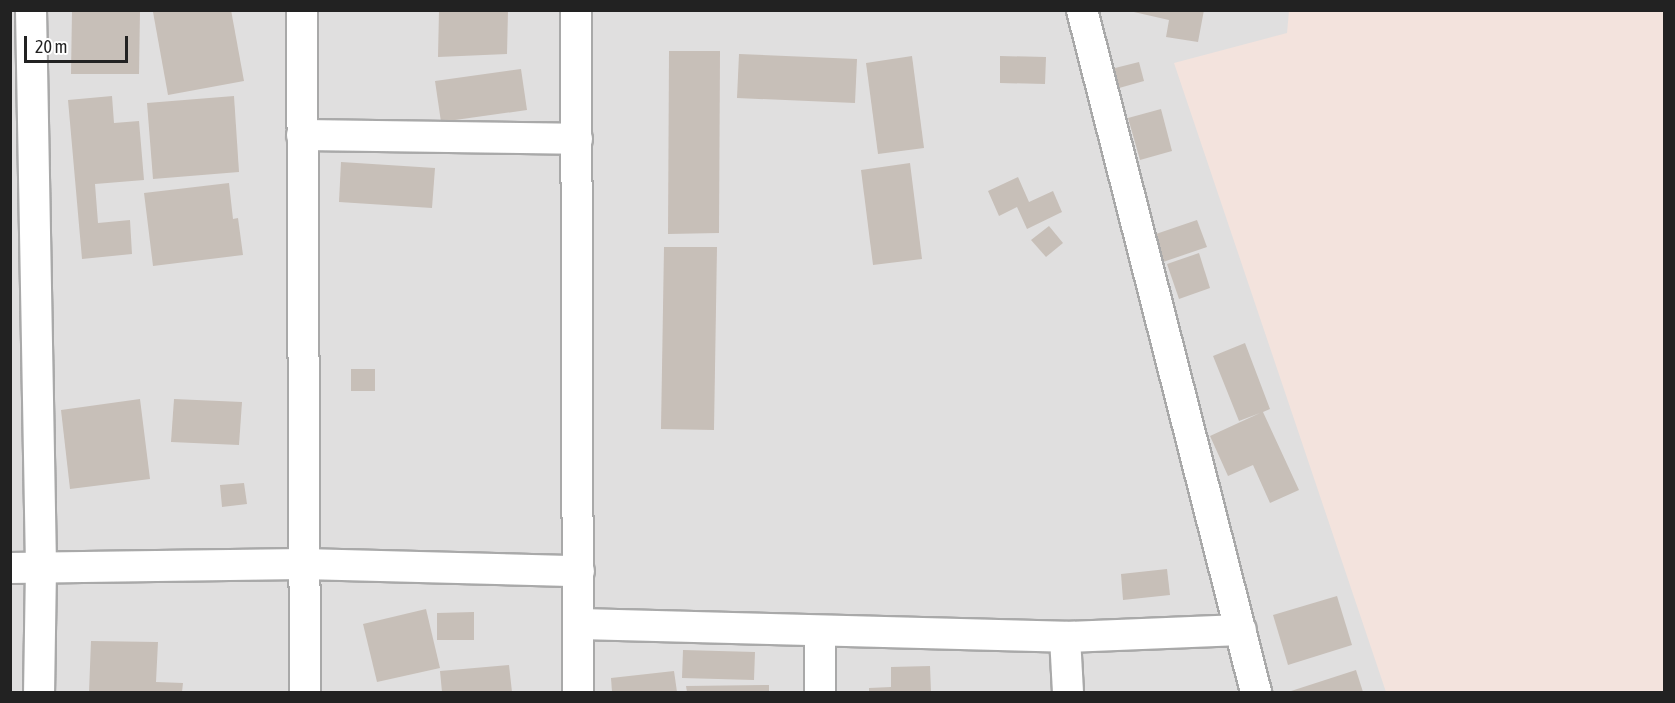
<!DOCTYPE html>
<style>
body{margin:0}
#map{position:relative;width:1675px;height:703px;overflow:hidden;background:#f2efe9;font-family:"Asap Condensed",sans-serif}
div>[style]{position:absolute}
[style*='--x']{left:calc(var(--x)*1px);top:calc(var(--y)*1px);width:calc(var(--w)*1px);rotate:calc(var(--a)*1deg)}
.residential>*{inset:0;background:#e0dfdf}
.military>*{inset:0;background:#f3e3dd}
.building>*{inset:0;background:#c7bfb8}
.roads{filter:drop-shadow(2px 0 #a9a9a9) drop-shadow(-2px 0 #a9a9a9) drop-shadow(0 2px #a9a9a9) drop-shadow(0 -2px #a9a9a9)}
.minor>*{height:30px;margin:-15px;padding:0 15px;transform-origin:15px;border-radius:15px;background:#fff}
span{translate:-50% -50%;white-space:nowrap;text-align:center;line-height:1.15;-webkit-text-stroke:5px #fff;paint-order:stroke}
.frame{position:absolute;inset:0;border:12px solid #222;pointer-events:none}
.scale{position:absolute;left:24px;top:36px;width:104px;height:27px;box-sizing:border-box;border:3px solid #222;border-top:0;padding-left:8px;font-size:18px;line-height:21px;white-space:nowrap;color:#222;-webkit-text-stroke:4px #fff;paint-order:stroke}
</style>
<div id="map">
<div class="residential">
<div style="clip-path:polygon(10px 11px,1326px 11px,1465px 692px,11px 692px)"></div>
</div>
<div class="military">
<div style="clip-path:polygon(1289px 11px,1664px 11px,1664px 692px,1386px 692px,1174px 63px,1287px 33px)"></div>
</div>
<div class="building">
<div style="clip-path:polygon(72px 10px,140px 10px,139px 74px,71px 74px)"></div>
<div style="clip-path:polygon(231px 10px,244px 81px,168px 95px,153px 12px)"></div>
<div style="clip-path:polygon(439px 10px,508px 10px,507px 54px,438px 57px)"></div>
<div style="clip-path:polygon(1125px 10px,1204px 10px,1198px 42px,1166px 37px,1169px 20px)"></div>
<div style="clip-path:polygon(669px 51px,720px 51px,719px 233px,668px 234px)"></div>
<div style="clip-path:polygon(739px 54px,857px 59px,855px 103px,737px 98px)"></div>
<div style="clip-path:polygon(912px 56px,924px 148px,878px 154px,866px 63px)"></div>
<div style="clip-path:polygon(1000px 56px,1046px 57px,1045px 84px,1000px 83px)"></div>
<div style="clip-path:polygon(1139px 62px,1144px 81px,1112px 90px,1107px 70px)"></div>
<div style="clip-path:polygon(521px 69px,527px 110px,441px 122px,435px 81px)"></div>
<div style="clip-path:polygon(112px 96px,114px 123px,139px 121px,144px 180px,95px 184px,98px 223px,130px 220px,132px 254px,82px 259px,68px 100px)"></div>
<div style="clip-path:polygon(234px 96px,239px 172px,153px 179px,147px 103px)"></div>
<div style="clip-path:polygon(1161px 109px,1172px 151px,1140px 160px,1128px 118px)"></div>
<div style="clip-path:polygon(341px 162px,435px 168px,432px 208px,339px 202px)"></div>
<div style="clip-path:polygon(910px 163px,922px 259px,873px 265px,861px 170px)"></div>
<div style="clip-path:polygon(1018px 177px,1029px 202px,1053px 191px,1062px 212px,1027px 229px,1017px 207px,999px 216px,988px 191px)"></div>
<div style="clip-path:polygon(229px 183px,233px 219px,238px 218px,243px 255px,153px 266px,144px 193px)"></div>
<div style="clip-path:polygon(1197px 220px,1207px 247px,1163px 262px,1153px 235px)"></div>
<div style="clip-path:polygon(1049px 226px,1063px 243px,1046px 257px,1031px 240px)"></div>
<div style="clip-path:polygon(664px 247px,717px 247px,714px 430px,661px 429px)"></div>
<div style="clip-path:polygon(1199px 253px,1210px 288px,1179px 299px,1167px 264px)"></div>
<div style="clip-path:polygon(1245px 343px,1270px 409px,1263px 412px,1299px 490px,1270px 503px,1253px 465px,1228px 476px,1210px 436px,1260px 413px,1239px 421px,1213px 356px)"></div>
<div style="clip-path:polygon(351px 369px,375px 369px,375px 391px,351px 391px)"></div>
<div style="clip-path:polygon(140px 399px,150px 479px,70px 489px,61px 410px)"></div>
<div style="clip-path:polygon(174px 399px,242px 402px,239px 445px,171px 442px)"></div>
<div style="clip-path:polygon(244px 483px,247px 504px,222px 507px,220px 485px)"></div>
<div style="clip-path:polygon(1167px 569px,1170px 595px,1123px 600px,1121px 574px)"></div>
<div style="clip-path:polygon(1337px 596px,1352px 645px,1288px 665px,1273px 615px)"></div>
<div style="clip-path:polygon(426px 609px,440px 668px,377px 682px,363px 624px)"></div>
<div style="clip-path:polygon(474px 612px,474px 640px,437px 640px,437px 613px)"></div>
<div style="clip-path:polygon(91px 641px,158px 642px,156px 682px,183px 683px,182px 692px,89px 692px)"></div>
<div style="clip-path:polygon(683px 650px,755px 652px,754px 680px,682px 678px)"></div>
<div style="clip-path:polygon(509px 665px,512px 692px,442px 692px,440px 671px)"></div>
<div style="clip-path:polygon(930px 666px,931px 692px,869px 692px,869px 688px,891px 687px,891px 667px)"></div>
<div style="clip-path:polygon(1356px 670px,1363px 692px,1288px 692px)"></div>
<div style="clip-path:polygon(674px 671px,677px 692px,612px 692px,611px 678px)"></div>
<div style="clip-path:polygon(769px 685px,769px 692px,687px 692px,686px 686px)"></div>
</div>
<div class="roads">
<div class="minor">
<div style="--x:31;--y:10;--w:558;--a:88.97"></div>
<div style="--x:41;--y:568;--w:124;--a:90.9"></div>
<div style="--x:302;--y:10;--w:682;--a:89.75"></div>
<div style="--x:576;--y:10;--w:682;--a:89.83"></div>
<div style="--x:1082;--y:10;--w:704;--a:75.69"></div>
<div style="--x:302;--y:135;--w:275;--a:0.8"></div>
<div style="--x:10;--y:568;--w:293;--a:-0.8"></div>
<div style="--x:303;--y:564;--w:276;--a:1.5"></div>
<div style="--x:580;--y:624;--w:485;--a:1.5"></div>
<div style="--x:1065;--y:637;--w:176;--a:-2.3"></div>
<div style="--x:820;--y:633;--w:59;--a:90"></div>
<div style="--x:1065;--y:637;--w:55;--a:86.9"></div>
</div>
</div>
<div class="frame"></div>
<div class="scale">20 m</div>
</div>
